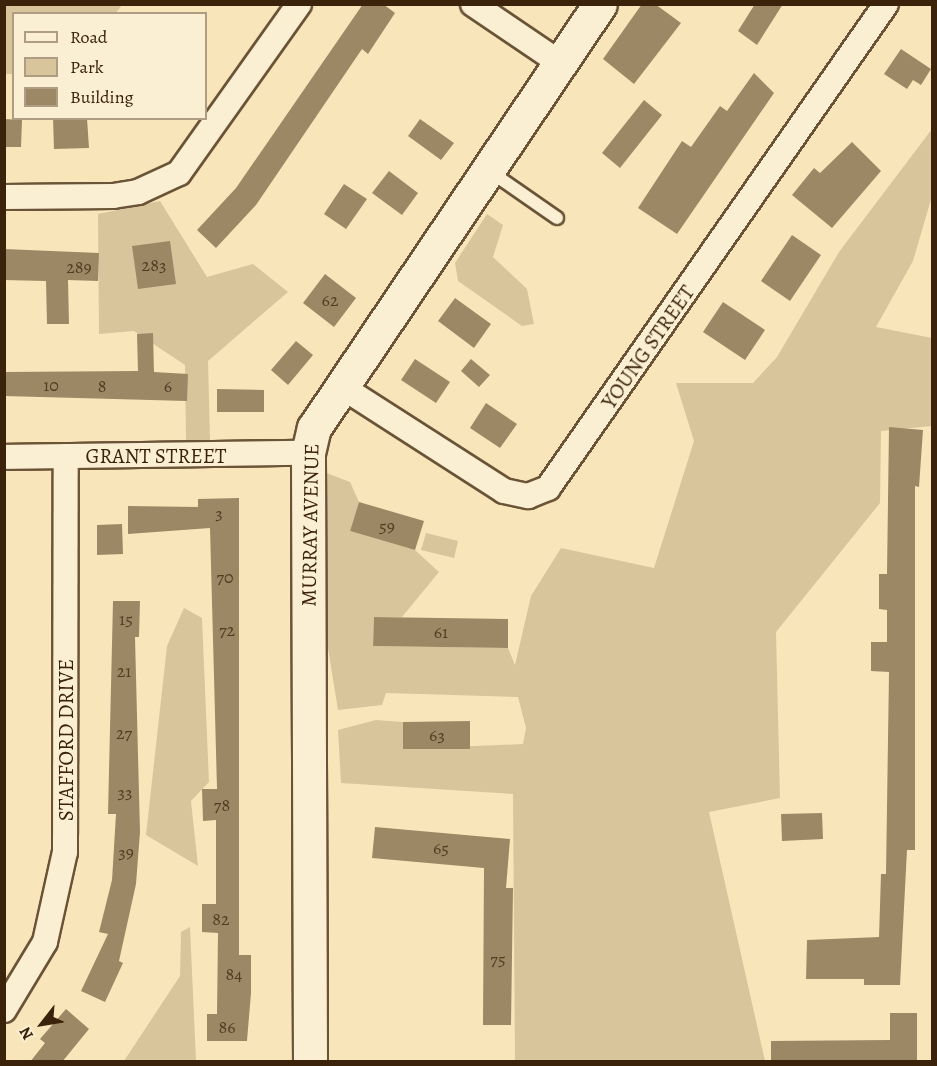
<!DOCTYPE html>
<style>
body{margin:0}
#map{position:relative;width:937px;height:1066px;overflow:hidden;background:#f8e6ba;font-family:Alegreya,serif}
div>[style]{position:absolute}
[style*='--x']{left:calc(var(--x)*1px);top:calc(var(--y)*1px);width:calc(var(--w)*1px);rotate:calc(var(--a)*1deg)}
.green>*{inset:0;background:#d8c59c}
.building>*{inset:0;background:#9d8866}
.roads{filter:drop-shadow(2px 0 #6a5337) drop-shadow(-2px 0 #6a5337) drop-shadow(0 2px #6a5337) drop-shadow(0 -2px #6a5337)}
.lane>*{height:12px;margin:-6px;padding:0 6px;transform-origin:6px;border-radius:6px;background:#faefd2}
.street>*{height:24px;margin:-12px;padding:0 12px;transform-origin:12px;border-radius:12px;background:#faefd2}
.secondary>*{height:33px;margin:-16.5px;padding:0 16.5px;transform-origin:16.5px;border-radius:16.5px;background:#faefd2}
span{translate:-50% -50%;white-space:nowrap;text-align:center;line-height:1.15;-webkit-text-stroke:5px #faefd2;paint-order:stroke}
.number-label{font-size:18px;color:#543c22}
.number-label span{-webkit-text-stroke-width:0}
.street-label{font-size:21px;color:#3b220b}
.frame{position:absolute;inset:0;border:6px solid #3b220b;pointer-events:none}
.legend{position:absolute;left:12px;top:12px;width:195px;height:108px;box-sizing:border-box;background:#faefd2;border:2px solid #ae9d82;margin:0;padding:8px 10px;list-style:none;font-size:18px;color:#3b220b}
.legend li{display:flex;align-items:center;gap:12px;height:30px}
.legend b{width:30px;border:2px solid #ae9d82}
.north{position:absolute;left:12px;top:994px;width:60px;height:60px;-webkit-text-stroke:4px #faefd2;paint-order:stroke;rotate:239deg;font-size:16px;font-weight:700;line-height:24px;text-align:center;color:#3b220b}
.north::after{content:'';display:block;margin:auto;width:21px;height:27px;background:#3b220b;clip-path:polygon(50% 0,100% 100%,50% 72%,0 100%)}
</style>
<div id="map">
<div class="green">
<div style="clip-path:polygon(4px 5px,5px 4px,122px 5px,116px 13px,14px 14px,13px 74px,5px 74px)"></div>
<div style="clip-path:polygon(932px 129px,932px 196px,913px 261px,876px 327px,932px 338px,932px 426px,881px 431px,880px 503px,776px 632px,780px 798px,709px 812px,765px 1061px,515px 1061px,513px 794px,341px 783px,338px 730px,376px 720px,403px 722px,404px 749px,523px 744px,526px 728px,518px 697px,386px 693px,382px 705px,338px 710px,326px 636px,324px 472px,350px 482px,359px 502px,350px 531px,415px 550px,439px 572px,402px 617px,374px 617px,373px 646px,508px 648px,515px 665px,531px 596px,561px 548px,654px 568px,694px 441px,676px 383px,753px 383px,777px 357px,839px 252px)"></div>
<div style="clip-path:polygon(160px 201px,207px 277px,253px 264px,288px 292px,208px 361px,210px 440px,186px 440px,185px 365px,134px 331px,99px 334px,98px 214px)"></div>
<div style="clip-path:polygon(487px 214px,503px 225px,493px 257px,527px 289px,534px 324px,522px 326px,458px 281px,455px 263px)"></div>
<div style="clip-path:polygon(426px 533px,458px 541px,454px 558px,421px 550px)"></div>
<div style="clip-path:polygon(184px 608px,202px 618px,209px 782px,191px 801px,198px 866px,146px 835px,167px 646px)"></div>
<div style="clip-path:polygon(190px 927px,196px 1061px,124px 1061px,180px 976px,181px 932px)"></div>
</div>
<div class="building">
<div style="clip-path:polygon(363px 4px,383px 4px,395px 13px,368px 54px,362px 49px,256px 205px,216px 248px,197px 230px,236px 188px)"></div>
<div style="clip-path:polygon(642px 4px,655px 4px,681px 23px,634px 84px,603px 59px)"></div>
<div style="clip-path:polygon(755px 4px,783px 4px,757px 45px,738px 31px)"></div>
<div style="clip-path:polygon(901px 49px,931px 69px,921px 85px,913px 80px,907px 89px,884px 74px)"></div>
<div style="clip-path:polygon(754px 73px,774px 93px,677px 234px,638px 208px,682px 141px,691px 147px,720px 106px,727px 111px)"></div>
<div style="clip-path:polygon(644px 100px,662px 115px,620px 168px,602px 153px)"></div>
<div style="clip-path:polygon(53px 118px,87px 118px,89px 148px,54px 149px)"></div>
<div style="clip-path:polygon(4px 119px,22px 120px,21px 147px,4px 147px)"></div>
<div style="clip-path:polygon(420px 119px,454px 143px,441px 160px,408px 136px)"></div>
<div style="clip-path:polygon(852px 142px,881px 171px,832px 228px,792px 195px,814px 168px,820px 173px)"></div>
<div style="clip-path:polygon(389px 171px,418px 193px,402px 215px,372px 193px)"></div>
<div style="clip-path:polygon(344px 184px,367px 199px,346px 229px,324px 214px)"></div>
<div style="clip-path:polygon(792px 235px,821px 255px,790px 301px,761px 281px)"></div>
<div style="clip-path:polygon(170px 241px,176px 284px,138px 289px,132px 246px)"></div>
<div style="clip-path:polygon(4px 249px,99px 253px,98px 281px,68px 280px,69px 324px,47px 324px,46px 281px,4px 280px)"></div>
<div style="clip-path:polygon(325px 274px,356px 298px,334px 327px,303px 303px)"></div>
<div style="clip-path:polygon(455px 298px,491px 324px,474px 348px,438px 321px)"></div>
<div style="clip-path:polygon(723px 302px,765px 330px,745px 360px,703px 332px)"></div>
<div style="clip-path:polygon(153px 333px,154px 372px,188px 374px,187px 401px,4px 396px,4px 372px,138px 371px,137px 334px)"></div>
<div style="clip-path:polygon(296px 341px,313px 355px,288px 385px,271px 370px)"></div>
<div style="clip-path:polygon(415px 359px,450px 382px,436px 403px,401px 380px)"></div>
<div style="clip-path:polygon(471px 359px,490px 375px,479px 387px,461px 371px)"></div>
<div style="clip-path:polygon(217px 389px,264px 390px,264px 412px,217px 412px)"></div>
<div style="clip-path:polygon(486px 403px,517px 424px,500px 448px,470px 428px)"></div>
<div style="clip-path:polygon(889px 427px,923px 430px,919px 487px,915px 486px,915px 850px,907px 850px,900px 985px,864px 985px,864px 979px,806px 979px,807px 940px,879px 937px,881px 874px,886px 874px,889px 672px,871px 671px,871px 642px,887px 642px,887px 610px,879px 609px,879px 574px,887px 574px)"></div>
<div style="clip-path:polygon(239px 498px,239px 955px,251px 955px,251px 993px,247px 1041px,207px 1041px,207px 1014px,217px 1014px,218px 933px,202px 932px,202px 904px,216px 904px,216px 820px,203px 821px,202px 789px,217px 789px,210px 528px,128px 534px,128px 506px,198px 507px,198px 499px)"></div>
<div style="clip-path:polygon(359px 502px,424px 521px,415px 550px,350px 531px)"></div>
<div style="clip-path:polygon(122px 524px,123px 554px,97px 555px,97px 525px)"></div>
<div style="clip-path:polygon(113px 601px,140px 601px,139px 637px,135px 637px,140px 832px,136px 884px,119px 961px,123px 963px,105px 1002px,81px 991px,108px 934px,99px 932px,112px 880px,116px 814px,108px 814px)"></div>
<div style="clip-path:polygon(374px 617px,508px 619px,508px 648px,373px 646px)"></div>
<div style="clip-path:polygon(470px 721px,470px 749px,403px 749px,403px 722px)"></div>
<div style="clip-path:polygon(822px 813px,823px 839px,782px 841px,781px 814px)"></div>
<div style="clip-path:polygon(375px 827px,510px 839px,506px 888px,513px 888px,511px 1025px,483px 1025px,484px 868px,372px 858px)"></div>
<div style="clip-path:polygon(66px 1009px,89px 1029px,62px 1062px,30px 1062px,45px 1043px,40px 1039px)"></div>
<div style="clip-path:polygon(890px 1013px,917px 1013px,917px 1062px,771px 1062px,771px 1041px,890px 1040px)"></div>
</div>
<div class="roads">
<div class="lane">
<div style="--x:488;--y:170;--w:84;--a:34.8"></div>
</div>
<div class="street">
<div style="--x:473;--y:4;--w:105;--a:34.1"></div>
<div style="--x:4;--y:197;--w:109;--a:-0.5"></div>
<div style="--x:113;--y:196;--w:25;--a:-9"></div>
<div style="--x:138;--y:192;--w:45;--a:-24.9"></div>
<div style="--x:179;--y:173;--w:207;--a:-54.6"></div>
<div style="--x:339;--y:385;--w:196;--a:32.7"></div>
<div style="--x:504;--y:491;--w:25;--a:12"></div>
<div style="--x:528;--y:496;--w:22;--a:-22"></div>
<div style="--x:548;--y:488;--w:590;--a:-55.07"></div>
<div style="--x:4;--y:457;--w:304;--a:-0.8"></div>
<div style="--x:4;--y:1010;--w:79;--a:-58.9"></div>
<div style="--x:45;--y:942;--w:92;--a:-77.5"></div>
<div style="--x:65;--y:852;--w:396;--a:-89.9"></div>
</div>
<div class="secondary">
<div style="--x:310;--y:1062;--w:609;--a:-90.19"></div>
<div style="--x:308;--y:453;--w:26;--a:-77"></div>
<div style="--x:314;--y:428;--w:511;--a:-56"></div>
</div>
</div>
<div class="number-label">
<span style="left:154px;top:265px">283</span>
<span style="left:79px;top:267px">289</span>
<span style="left:330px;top:300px">62</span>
<span style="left:51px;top:385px">10</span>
<span style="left:102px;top:386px">8</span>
<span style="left:168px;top:386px">6</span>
<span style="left:219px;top:513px">3</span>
<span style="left:387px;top:526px">59</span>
<span style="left:225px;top:577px">70</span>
<span style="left:126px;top:619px">15</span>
<span style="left:227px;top:630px">72</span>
<span style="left:441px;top:632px">61</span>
<span style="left:124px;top:671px">21</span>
<span style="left:124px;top:733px">27</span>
<span style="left:437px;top:735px">63</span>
<span style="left:125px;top:792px">33</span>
<span style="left:222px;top:805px">78</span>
<span style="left:441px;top:848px">65</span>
<span style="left:126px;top:852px">39</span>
<span style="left:221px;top:919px">82</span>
<span style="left:498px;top:959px">75</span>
<span style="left:234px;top:974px">84</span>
<span style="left:227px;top:1027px">86</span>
</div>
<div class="street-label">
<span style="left:648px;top:347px;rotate:-55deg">YOUNG STREET</span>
<span style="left:156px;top:456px">GRANT STREET</span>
<span style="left:310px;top:525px;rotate:-89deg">MURRAY AVENUE</span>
<span style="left:66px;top:740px;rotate:-90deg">STAFFORD DRIVE</span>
</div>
<div class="frame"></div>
<ul class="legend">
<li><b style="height:8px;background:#faefd2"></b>Road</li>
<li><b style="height:16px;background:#d8c59c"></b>Park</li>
<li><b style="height:16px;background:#9d8866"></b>Building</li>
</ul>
<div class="north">N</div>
</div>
